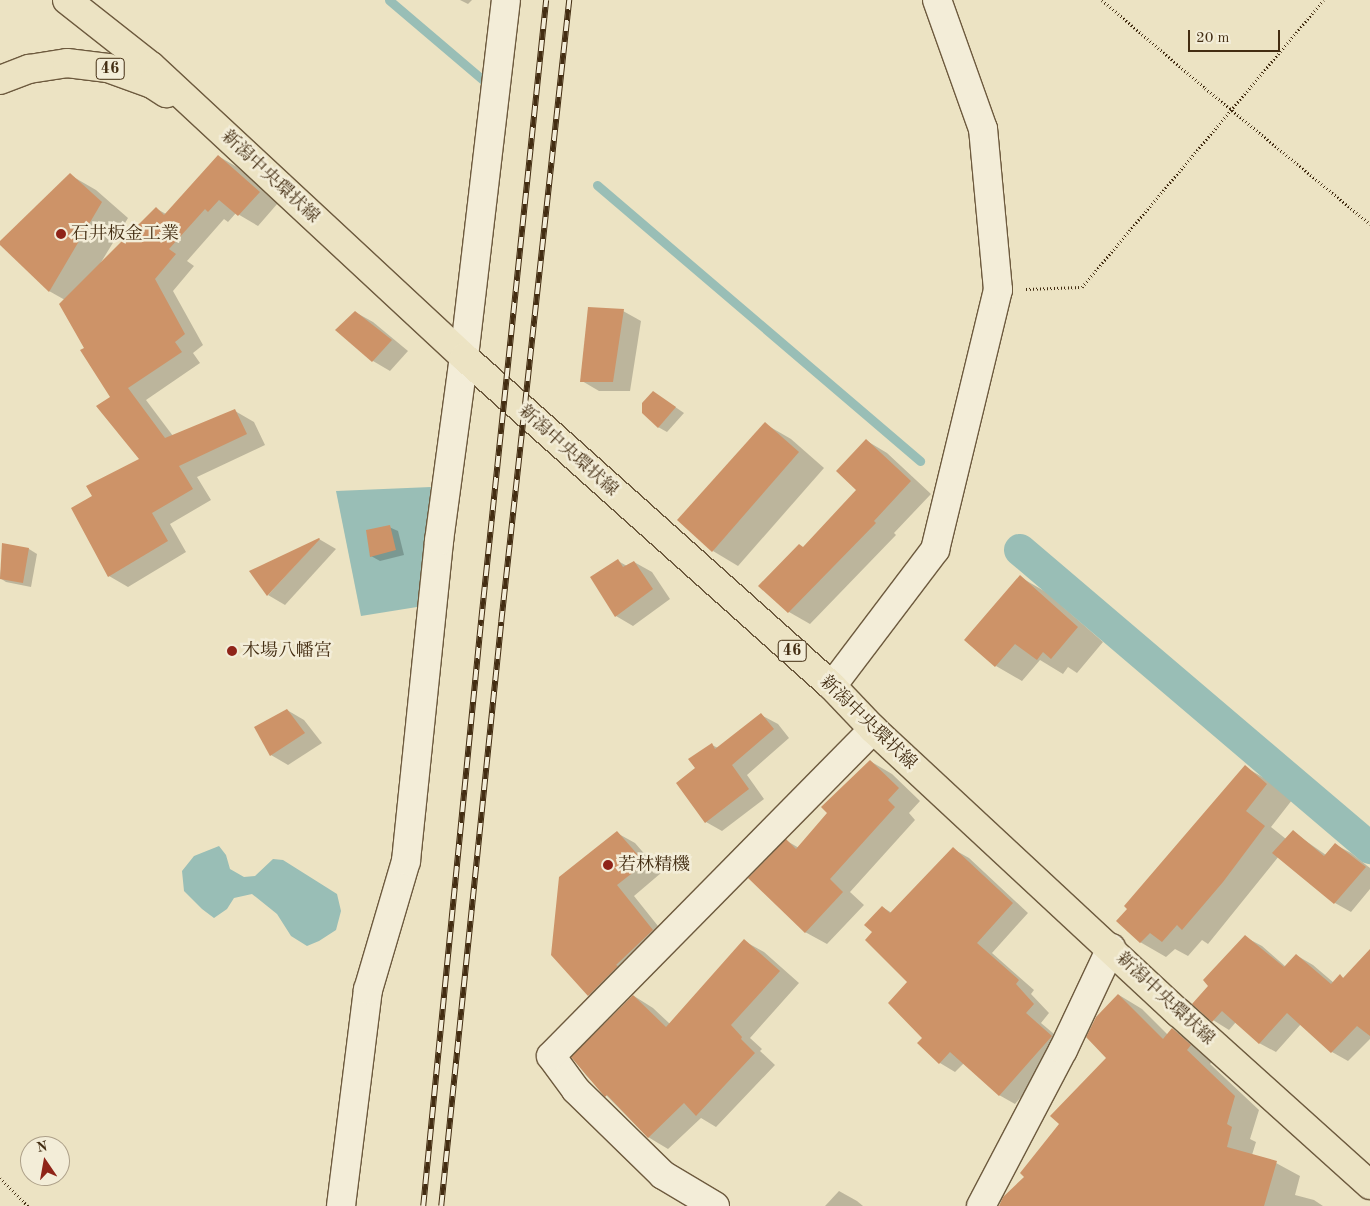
<!DOCTYPE html>
<meta charset="utf-8">
<style>
body{margin:0}
#map{position:relative;width:1370px;height:1206px;overflow:hidden;background:#ece3c3;font-family:"Old Standard TT","Noto Serif JP",serif}
div>[style]{position:absolute}
[style*='--x']{left:calc(var(--x)*1px);top:calc(var(--y)*1px);width:calc(var(--w)*1px);rotate:calc(var(--a)*1deg)}
.water>*{inset:0;background:#99beb6}
.shadow>*{inset:0;background:#0003}
.stream>*{height:9px;margin:-4.5px;padding:0 4.5px;transform-origin:4.5px;border-radius:4.5px;background:#99beb6}
.canal>*{height:32px;margin:-16px;padding:0 16px;transform-origin:16px;border-radius:16px;background:#99beb6}
.building>*{inset:0;background:#cd9368}
.path>*{height:3px;margin-top:-1.5px;transform-origin:0;background:repeating-linear-gradient(90deg,#432d12 0 1px,transparent 0 3.5px)}
.roads{filter:drop-shadow(1px 0 #6d5a3e) drop-shadow(-1px 0 #6d5a3e) drop-shadow(0 1px #6d5a3e) drop-shadow(0 -1px #6d5a3e)}
.minor>*{height:28px;margin:-14px;padding:0 14px;transform-origin:14px;border-radius:14px;background:#f3edd8}
.major>*{height:28px;margin:-14px;padding:0 14px;transform-origin:14px;border-radius:14px;background:#ece3c3}
.rail>*{height:5.5px;margin-top:-2.75px;transform-origin:0;background:repeating-linear-gradient(90deg,#f3edd8 0 11px,#432d12 0 22px);box-sizing:border-box;border-block:1px solid #432d12}
.dots>*{width:14px;height:14px;translate:-50% -50%;box-sizing:border-box;border:2px solid #f3edd8;border-radius:50%}
span{translate:-50% -50%;white-space:nowrap;text-align:center;line-height:1.15;-webkit-text-stroke:5px #f3edd8;paint-order:stroke}
.shield-label span{padding:1px 4px;background:#f3edd8;border:1px solid;border-radius:4px;-webkit-text-stroke-width:0}
.shield-label{font-size:16px;color:#432d12;font-weight:700}
.street-label{font-size:18px;color:#432d12}
.poi-label{font-size:18px;color:#432d12}
.left{translate:0 -50%;text-align:left}
.north{position:absolute;left:20px;top:1136px;width:50px;height:50px;box-sizing:border-box;background:#f3edd8;border:1px solid #ada089;border-radius:50%;rotate:348deg;font-size:14px;font-weight:700;line-height:20px;text-align:center;color:#432d12}
.north::after{content:'';display:block;margin:auto;width:18px;height:22px;background:#8f2418;clip-path:polygon(50% 0,100% 100%,50% 72%,0 100%)}
.scale{position:absolute;left:1188px;top:30px;width:92px;height:22px;box-sizing:border-box;border:2px solid #432d12;border-top:0;padding-left:6px;font-size:15px;line-height:18px;white-space:nowrap;color:#432d12;-webkit-text-stroke:4px #f3edd8;paint-order:stroke}
</style>
<div id="map">
<div class="water">
<div style="clip-path:polygon(431px 487px,417px 607px,361px 616px,336px 491px)"></div>
<div style="clip-path:polygon(219px 846px,226px 855px,230px 869px,244px 877px,255px 876px,273px 859px,283px 860px,337px 894px,341px 911px,336px 930px,319px 941px,307px 946px,291px 936px,277px 914px,252px 894px,234px 898px,227px 909px,214px 918px,202px 909px,184px 891px,182px 871px,194px 856px)"></div>
</div>
<div class="shadow">
<div style="clip-path:polygon(460px 0,472px 0,468px 4px)"></div>
<div style="clip-path:polygon(218px 156px,237px 167px,278px 203px,258px 226px,236px 213px,228px 222px,224px 219px,187px 261px,194px 266px,173px 291px,203px 345px,193px 353px,200px 363px,146px 400px,173px 436px,235px 411px,254px 422px,265px 445px,197px 477px,211px 500px,170px 524px,186px 552px,128px 587px,109px 576px,93px 496px,141px 460px,112px 398px,85px 349px,65px 300px,49px 291px,0 242px,70px 175px,96px 190px,128px 218px,100px 264px,157px 209px,166px 214px)"></div>
<div style="clip-path:polygon(623px 311px,641px 321px,630px 391px,599px 391px,582px 381px)"></div>
<div style="clip-path:polygon(355px 312px,373px 322px,408px 351px,390px 371px,373px 361px,337px 330px)"></div>
<div style="clip-path:polygon(662px 398px,684px 413px,667px 432px,658px 427px)"></div>
<div style="clip-path:polygon(765px 424px,791px 439px,824px 468px,738px 566px,713px 551px)"></div>
<div style="clip-path:polygon(867px 441px,887px 453px,931px 494px,894px 533px,896px 535px,810px 624px,789px 612px,760px 586px,804px 548px,857px 490px)"></div>
<div style="clip-path:polygon(389px 527px,398px 531px,404px 555px,380px 561px,371px 556px)"></div>
<div style="clip-path:polygon(319px 539px,336px 549px,285px 605px,268px 595px)"></div>
<div style="clip-path:polygon(4px 544px,29px 549px,37px 554px,31px 587px,6px 582px,0 578px)"></div>
<div style="clip-path:polygon(618px 561px,627px 566px,634px 562px,652px 572px,670px 599px,633px 626px,616px 616px)"></div>
<div style="clip-path:polygon(1020px 577px,1046px 592px,1103px 642px,1077px 673px,1068px 667px,1063px 674px,1040px 660px,1022px 681px,996px 666px)"></div>
<div style="clip-path:polygon(287px 710px,304px 720px,322px 743px,288px 765px,271px 755px)"></div>
<div style="clip-path:polygon(761px 715px,778px 724px,789px 738px,747px 775px,764px 799px,722px 831px,706px 822px,696px 768px,712px 745px,718px 748px)"></div>
<div style="clip-path:polygon(870px 761px,892px 774px,920px 801px,909px 813px,915px 820px,850px 892px,864px 905px,827px 944px,805px 932px,787px 841px,799px 848px)"></div>
<div style="clip-path:polygon(1245px 767px,1271px 782px,1292px 800px,1271px 827px,1286px 839px,1293px 832px,1326px 855px,1336px 845px,1351px 853px,1370px 868px,1370px 889px,1351px 912px,1335px 903px,1279px 856px,1208px 944px,1202px 940px,1188px 956px,1175px 949px,1166px 957px,1140px 942px)"></div>
<div style="clip-path:polygon(617px 833px,635px 843px,661px 873px,634px 896px,670px 941px,606px 1005px,589px 995px)"></div>
<div style="clip-path:polygon(953px 849px,969px 858px,1028px 913px,992px 953px,1034px 990px,1031px 994px,1049px 1013px,1041px 1023px,1067px 1045px,1015px 1104px,999px 1095px,964px 1063px,955px 1072px,940px 1063px,919px 1043px,923px 1038px,909px 982px,874px 932px,882px 907px,892px 913px)"></div>
<div style="clip-path:polygon(1245px 937px,1262px 946px,1286px 967px,1296px 955px,1313px 965px,1334px 983px,1340px 976px,1345px 979px,1370px 960px,1370px 1039px,1348px 1061px,1332px 1052px,1301px 1024px,1276px 1052px,1259px 1043px,1236px 1022px,1229px 1030px,1213px 1020px,1210px 986px)"></div>
<div style="clip-path:polygon(744px 941px,764px 952px,799px 983px,750px 1038px,762px 1049px,760px 1051px,775px 1065px,716px 1127px,701px 1118px,668px 1149px,648px 1137px,586px 1075px,573px 1058px,634px 996px,653px 1008px,670px 1024px)"></div>
<div style="clip-path:polygon(1119px 995px,1142px 1009px,1168px 1035px,1172px 1029px,1196px 1043px,1214px 1059px,1210px 1064px,1259px 1110px,1250px 1139px,1256px 1142px,1252px 1155px,1276px 1163px,1300px 1176px,1295px 1195px,1314px 1200px,1323px 1206px,1012px 1206px,1026px 1177px,1108px 1058px)"></div>
<div style="clip-path:polygon(839px 1191px,857px 1201px,863px 1206px,825px 1206px)"></div>
</div>
<div class="stream">
<div style="--x:389;--y:0;--w:131;--a:40.4"></div>
<div style="--x:597;--y:185;--w:425;--a:40.5"></div>
</div>
<div class="canal">
<div style="--x:1020;--y:550;--w:460;--a:40.4"></div>
</div>
<div class="building">
<div style="clip-path:polygon(218px 155px,260px 192px,238px 216px,219px 200px,208px 212px,205px 209px,169px 249px,176px 254px,155px 279px,185px 334px,175px 342px,182px 352px,128px 388px,165px 438px,235px 409px,247px 434px,179px 466px,193px 489px,152px 513px,168px 541px,108px 577px,71px 508px,92px 496px,86px 486px,139px 459px,96px 406px,110px 397px,80px 350px,84px 348px,59px 304px,156px 207px,164px 215px)"></div>
<div style="clip-path:polygon(70px 173px,102px 202px,49px 292px,0 245px,0 241px)"></div>
<div style="clip-path:polygon(588px 307px,624px 309px,613px 382px,580px 382px)"></div>
<div style="clip-path:polygon(355px 311px,392px 340px,372px 362px,335px 330px)"></div>
<div style="clip-path:polygon(653px 391px,676px 407px,658px 428px,642px 413px,642px 403px)"></div>
<div style="clip-path:polygon(765px 422px,799px 452px,712px 552px,677px 520px)"></div>
<div style="clip-path:polygon(866px 439px,911px 481px,874px 521px,876px 523px,788px 613px,758px 586px,799px 544px,803px 547px,856px 490px,836px 471px)"></div>
<div style="clip-path:polygon(390px 525px,396px 550px,370px 557px,366px 530px)"></div>
<div style="clip-path:polygon(319px 538px,320px 539px,267px 596px,249px 571px)"></div>
<div style="clip-path:polygon(2px 543px,29px 548px,23px 583px,0 579px)"></div>
<div style="clip-path:polygon(618px 559px,623px 567px,634px 561px,653px 589px,615px 617px,590px 577px)"></div>
<div style="clip-path:polygon(1020px 575px,1078px 627px,1051px 659px,1043px 652px,1037px 660px,1015px 644px,995px 667px,964px 640px)"></div>
<div style="clip-path:polygon(287px 709px,305px 733px,270px 756px,254px 727px)"></div>
<div style="clip-path:polygon(761px 713px,774px 729px,732px 765px,749px 789px,705px 823px,676px 783px,695px 768px,688px 759px,712px 743px,715px 749px)"></div>
<div style="clip-path:polygon(870px 760px,899px 788px,888px 800px,895px 807px,830px 879px,843px 892px,805px 933px,748px 878px,786px 839px,796px 849px,827px 813px,821px 807px)"></div>
<div style="clip-path:polygon(1245px 765px,1267px 784px,1246px 811px,1265px 826px,1223px 882px,1182px 930px,1177px 925px,1162px 942px,1150px 933px,1140px 943px,1116px 921px,1127px 909px,1124px 906px)"></div>
<div style="clip-path:polygon(1293px 830px,1324px 856px,1335px 843px,1366px 867px,1334px 904px,1272px 853px)"></div>
<div style="clip-path:polygon(617px 831px,645px 863px,617px 885px,653px 930px,616px 965px,618px 966px,588px 996px,551px 955px,559px 877px)"></div>
<div style="clip-path:polygon(953px 847px,1013px 903px,977px 943px,1019px 980px,1016px 984px,1034px 1004px,1026px 1013px,1052px 1036px,999px 1096px,950px 1052px,939px 1064px,917px 1043px,922px 1038px,888px 1003px,907px 982px,865px 940px,872px 932px,864px 925px,882px 906px,890px 913px)"></div>
<div style="clip-path:polygon(1245px 935px,1284px 967px,1296px 954px,1331px 984px,1340px 974px,1343px 978px,1370px 949px,1370px 1036px,1357px 1026px,1331px 1053px,1287px 1013px,1259px 1044px,1222px 1011px,1212px 1022px,1192px 1004px,1208px 986px,1203px 980px)"></div>
<div style="clip-path:polygon(744px 939px,780px 971px,731px 1025px,742px 1037px,741px 1039px,755px 1053px,696px 1116px,684px 1103px,648px 1138px,607px 1095px,605px 1097px,599px 1090px,571px 1057px,633px 995px,666px 1027px)"></div>
<div style="clip-path:polygon(1118px 994px,1163px 1039px,1172px 1028px,1191px 1045px,1187px 1050px,1235px 1096px,1227px 1124px,1232px 1127px,1227px 1147px,1277px 1161px,1264px 1206px,999px 1206px,1003px 1197px,1024px 1177px,1020px 1173px,1059px 1124px,1050px 1116px,1106px 1058px,1086px 1037px,1096px 1017px)"></div>
</div>
<div class="path">
<div style="--x:1102;--y:0;--w:135;--a:40.5"></div>
<div style="--x:1205;--y:88;--w:214;--a:39.5"></div>
<div style="--x:1026;--y:289;--w:56;--a:-2"></div>
<div style="--x:1082;--y:287;--w:375;--a:-49.9"></div>
<div style="--x:0;--y:1178;--w:40;--a:45"></div>
</div>
<div class="roads">
<div class="minor">
<div style="--x:832;--y:686;--w:171;--a:-52.9"></div>
<div style="--x:935;--y:550;--w:268;--a:-76.4"></div>
<div style="--x:998;--y:290;--w:162;--a:-95.3"></div>
<div style="--x:983;--y:129;--w:137;--a:-109.6"></div>
<div style="--x:341;--y:1206;--w:218;--a:-82.9"></div>
<div style="--x:368;--y:990;--w:134;--a:-73.6"></div>
<div style="--x:406;--y:861;--w:322;--a:-84.1"></div>
<div style="--x:439;--y:541;--w:186;--a:-82.3"></div>
<div style="--x:464;--y:357;--w:359;--a:-83.3"></div>
<div style="--x:715;--y:1206;--w:61;--a:-149.2"></div>
<div style="--x:663;--y:1175;--w:122;--a:-135.7"></div>
<div style="--x:576;--y:1090;--w:42;--a:-126.3"></div>
<div style="--x:551;--y:1056;--w:459;--a:-45.4"></div>
<div style="--x:981;--y:1206;--w:176;--a:-62.3"></div>
<div style="--x:1063;--y:1050;--w:113;--a:-64.8"></div>
</div>
<div class="major">
<div style="--x:67;--y:0;--w:107;--a:38.2"></div>
<div style="--x:151;--y:66;--w:427;--a:42.9"></div>
<div style="--x:464;--y:357;--w:494;--a:41.8"></div>
<div style="--x:832;--y:686;--w:59;--a:46.4"></div>
<div style="--x:873;--y:729;--w:417;--a:42.9"></div>
<div style="--x:1179;--y:1013;--w:257;--a:42"></div>
<div style="--x:0;--y:80;--w:31;--a:-21"></div>
<div style="--x:29;--y:69;--w:38;--a:-9"></div>
<div style="--x:67;--y:63;--w:41;--a:7"></div>
<div style="--x:108;--y:68;--w:47;--a:20"></div>
<div style="--x:152;--y:84;--w:17;--a:33"></div>
</div>
</div>
<div class="rail">
<div style="--x:423;--y:1206;--w:589;--a:-84.35"></div>
<div style="--x:481;--y:620;--w:623;--a:-84.02"></div>
<div style="--x:441;--y:1206;--w:587;--a:-84.13"></div>
<div style="--x:501;--y:622;--w:626;--a:-83.76"></div>
</div>
<div class="dots">
<div style="left:61px;top:234px;background:#8f2418"></div>
<div style="left:232px;top:651px;background:#8f2418"></div>
<div style="left:608px;top:865px;background:#8f2418"></div>
</div>
<div class="shield-label">
<span style="left:110px;top:69px">46</span>
<span style="left:792px;top:651px">46</span>
</div>
<div class="street-label">
<span style="left:270px;top:177px;rotate:43deg">新潟中央環状線</span>
<span style="left:568px;top:451px;rotate:42deg">新潟中央環状線</span>
<span style="left:868px;top:723px;rotate:44deg">新潟中央環状線</span>
<span style="left:1165px;top:999px;rotate:43deg">新潟中央環状線</span>
</div>
<div class="poi-label">
<span class="left" style="left:71px;top:234px">石井板金工業</span>
<span class="left" style="left:242px;top:651px">木場八幡宮</span>
<span class="left" style="left:618px;top:865px">若林精機</span>
</div>
<div class="north">N</div>
<div class="scale">20 m</div>
</div>
